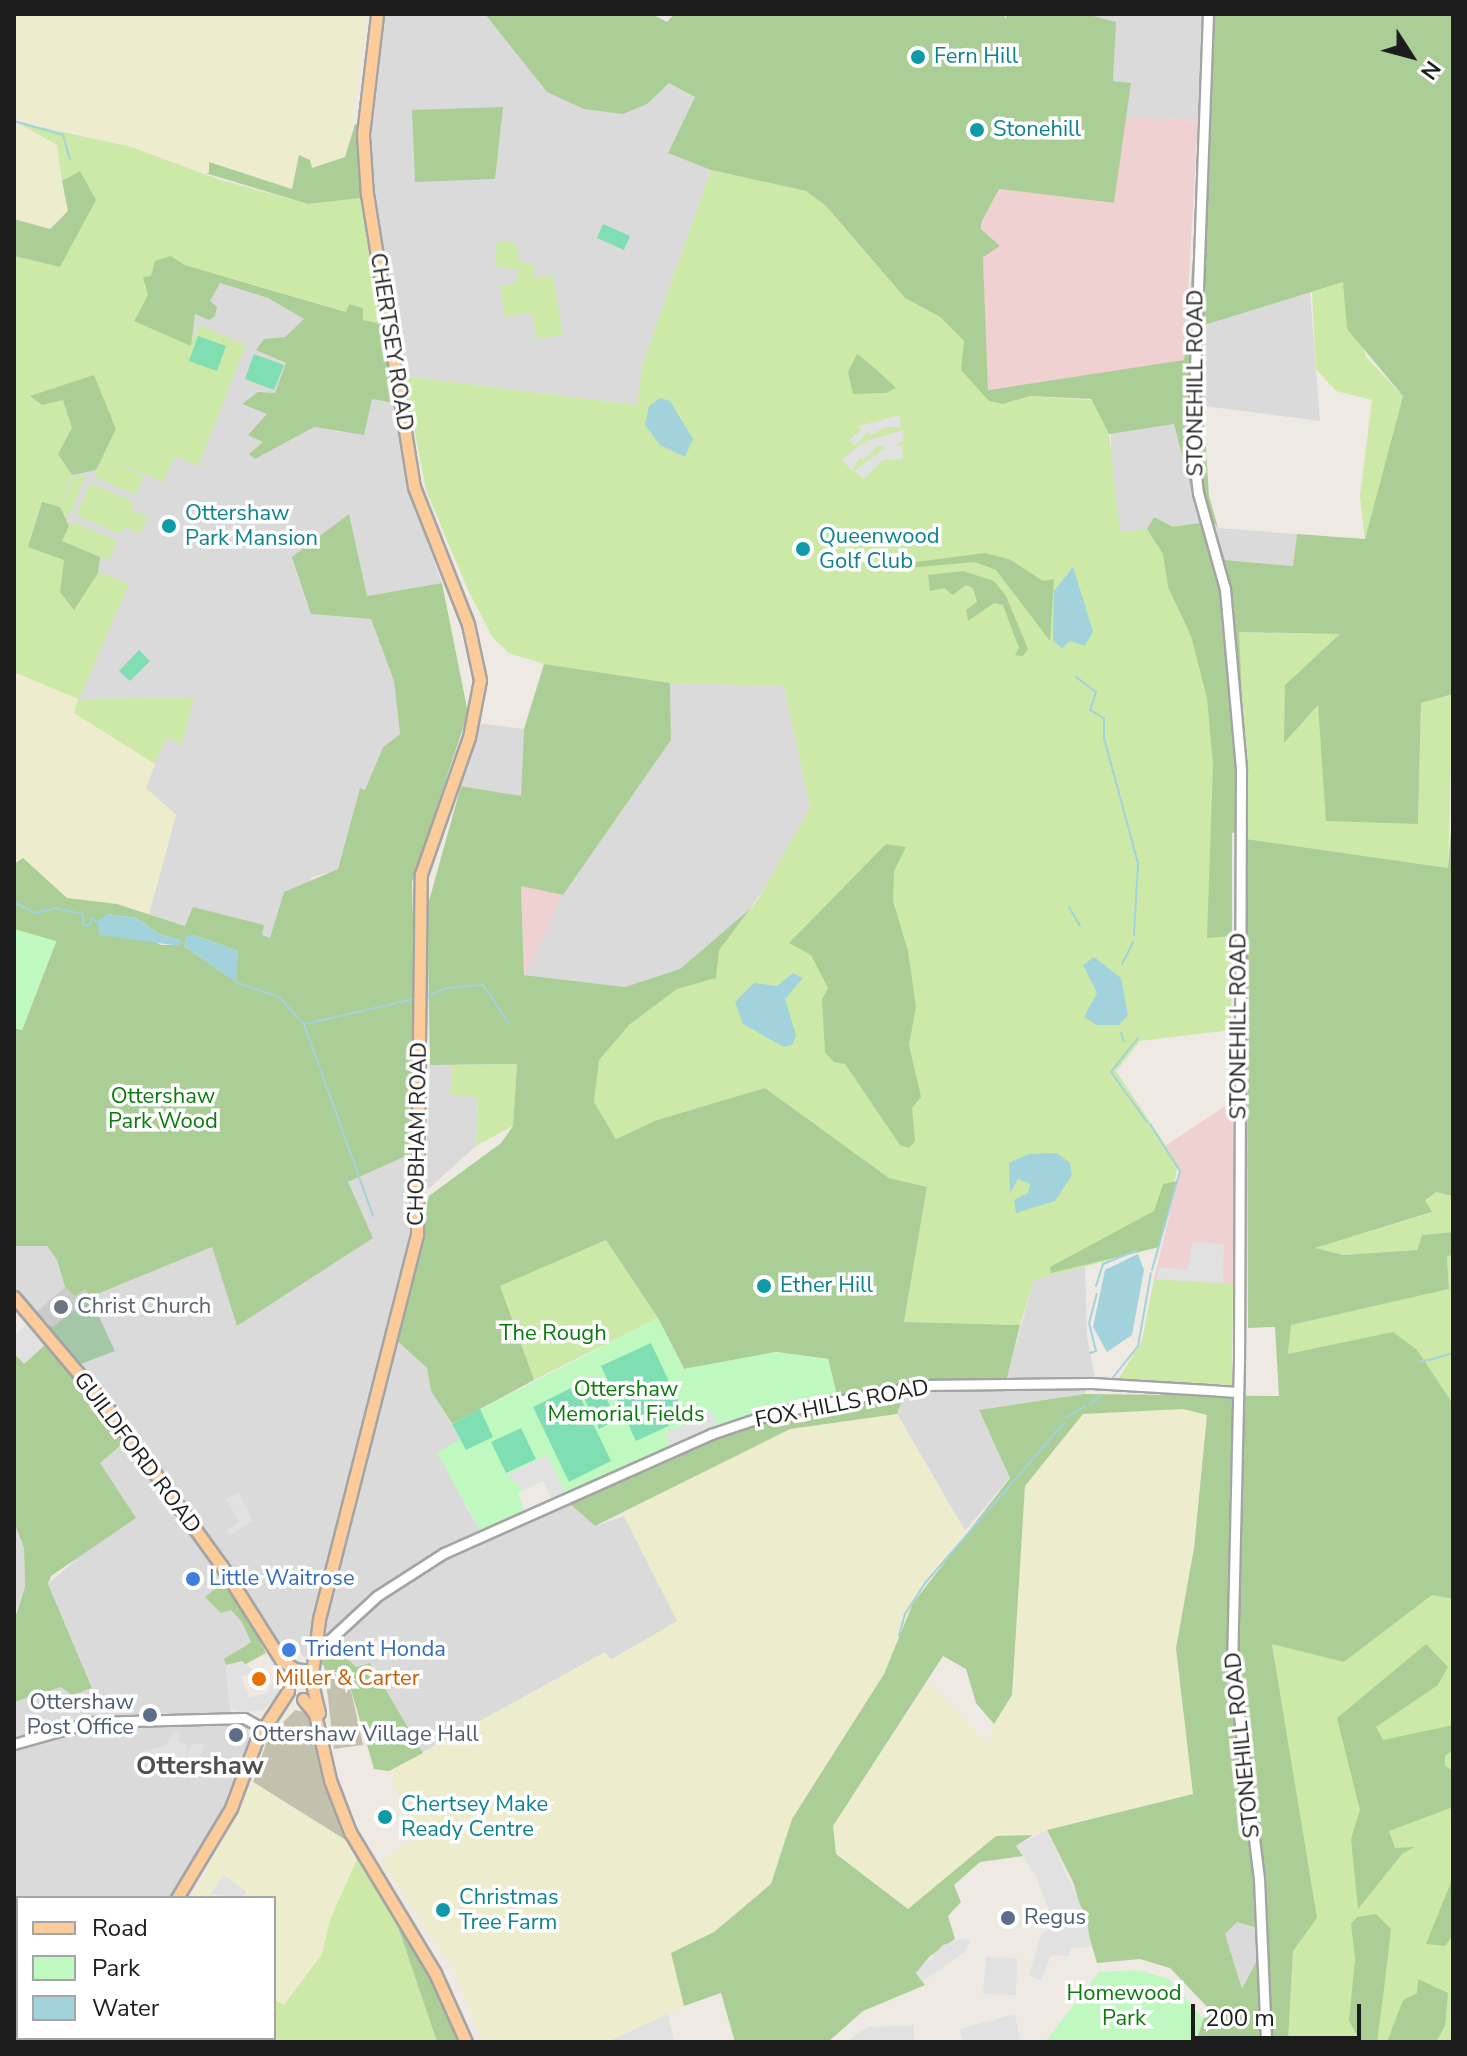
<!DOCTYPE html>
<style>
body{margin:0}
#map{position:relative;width:1467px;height:2056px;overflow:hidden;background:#eeeae3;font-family:"Nunito Sans",sans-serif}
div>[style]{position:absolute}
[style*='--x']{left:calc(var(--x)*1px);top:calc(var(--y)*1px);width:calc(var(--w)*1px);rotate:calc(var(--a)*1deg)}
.residential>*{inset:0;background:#dbdada}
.commercial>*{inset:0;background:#efd1d2}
.religious>*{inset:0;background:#cbcbcb}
.construction>*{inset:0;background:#c3c1ae}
.farmland>*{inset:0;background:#ededcd}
.grass>*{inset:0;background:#cce9a8}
.forest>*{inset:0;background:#abce97}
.cemetery>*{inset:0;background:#a4c7a7}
.park>*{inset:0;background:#bff9bf}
.pitch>*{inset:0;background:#80deb3}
.parking>*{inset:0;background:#e1e1e1}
.water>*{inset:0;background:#a2d3dc}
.stream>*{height:2px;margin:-1px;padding:0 1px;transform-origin:1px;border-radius:1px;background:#a2d3dc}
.roads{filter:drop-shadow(2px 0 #a4a4a4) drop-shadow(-2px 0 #a4a4a4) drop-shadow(0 2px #a4a4a4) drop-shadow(0 -2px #a4a4a4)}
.minor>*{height:9px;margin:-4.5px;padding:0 4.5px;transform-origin:4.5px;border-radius:4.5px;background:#fff}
.major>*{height:11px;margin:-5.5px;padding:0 5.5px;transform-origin:5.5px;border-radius:5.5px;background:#fccb9a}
.dots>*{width:22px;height:22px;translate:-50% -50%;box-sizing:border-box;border:4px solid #fff;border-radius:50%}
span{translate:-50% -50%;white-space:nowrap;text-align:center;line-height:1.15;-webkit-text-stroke:7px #fff;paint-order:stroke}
.culture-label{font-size:22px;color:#0d838f}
.left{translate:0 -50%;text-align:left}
.street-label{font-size:22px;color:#1d1d1d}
.park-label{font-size:22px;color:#0b7b0d}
.worship-label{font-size:22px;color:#5b616d}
.shop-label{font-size:22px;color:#366cbe}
.food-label{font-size:22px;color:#c56008}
.service-label{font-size:22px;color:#4e5e75}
.right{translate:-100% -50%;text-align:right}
.quarter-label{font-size:26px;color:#505050;font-weight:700}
.frame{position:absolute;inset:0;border:16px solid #1d1d1d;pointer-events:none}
.legend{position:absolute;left:16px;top:1896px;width:260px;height:144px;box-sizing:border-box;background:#fff;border:2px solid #a5a5a5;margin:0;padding:10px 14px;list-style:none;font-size:24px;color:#1d1d1d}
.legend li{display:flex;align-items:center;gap:16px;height:40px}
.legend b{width:40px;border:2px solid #a5a5a5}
.north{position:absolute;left:1371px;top:16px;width:80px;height:80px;-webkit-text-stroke:6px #fff;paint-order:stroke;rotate:126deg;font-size:22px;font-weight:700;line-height:32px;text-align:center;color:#1d1d1d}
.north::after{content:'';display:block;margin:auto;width:28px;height:36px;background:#1d1d1d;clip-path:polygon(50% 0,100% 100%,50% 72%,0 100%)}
.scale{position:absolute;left:1191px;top:2004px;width:170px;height:36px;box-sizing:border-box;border:4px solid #1d1d1d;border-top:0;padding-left:10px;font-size:24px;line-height:28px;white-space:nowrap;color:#1d1d1d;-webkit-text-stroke:6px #fff;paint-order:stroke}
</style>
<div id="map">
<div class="residential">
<div style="clip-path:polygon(383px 14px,485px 14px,647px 104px,669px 82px,696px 97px,668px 152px,711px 170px,642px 365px,638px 405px,404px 376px,372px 192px,372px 112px)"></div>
<div style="clip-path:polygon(1086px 14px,1204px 14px,1198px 121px,1125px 117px,1131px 84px,1113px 81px,1115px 22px)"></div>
<div style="clip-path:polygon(220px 283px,268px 298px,304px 319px,275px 393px,314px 427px,341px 432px,372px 398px,395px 403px,407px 486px,442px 583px,367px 596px,311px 614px,371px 619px,394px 681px,400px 734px,383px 747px,365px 791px,360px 789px,338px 870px,312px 877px,270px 938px,261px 935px,264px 925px,186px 926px,149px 914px,176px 815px,145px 788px,166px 737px,182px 743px,193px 697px,79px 699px,14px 541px,14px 299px,134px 321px)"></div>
<div style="clip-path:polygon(1310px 291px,1320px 421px,1205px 406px,1198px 372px,1198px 327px)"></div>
<div style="clip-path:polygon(1187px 399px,1193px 496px,1218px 528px,1297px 534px,1293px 566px,1225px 560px,1217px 537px,1173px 527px,1120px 533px,1111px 479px,1111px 405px)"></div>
<div style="clip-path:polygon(670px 683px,784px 686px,810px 808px,790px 848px,751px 908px,680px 969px,625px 987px,524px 975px,563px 895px,671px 740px)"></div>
<div style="clip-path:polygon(478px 723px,524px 729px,521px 797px,461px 786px)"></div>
<div style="clip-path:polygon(430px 1065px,452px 1065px,451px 1095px,478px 1096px,476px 1146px,425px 1192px)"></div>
<div style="clip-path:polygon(410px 1154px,413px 1225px,388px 1332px,427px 1368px,431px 1391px,460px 1439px,465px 1505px,486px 1540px,569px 1503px,595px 1526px,624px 1516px,678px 1621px,610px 1660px,604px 1653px,423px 1753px,370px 1663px,356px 1667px,317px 1654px,304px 1657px,291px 1640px,277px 1647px,252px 1641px,239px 1649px,225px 1659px,231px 1713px,248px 1729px,250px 1747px,221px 1812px,169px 1898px,18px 1898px,18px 2038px,82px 2038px,14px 2042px,14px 1702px,61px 1687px,92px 1688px,48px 1584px,82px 1554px,99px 1463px,138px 1433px,81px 1364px,115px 1351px,90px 1297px,212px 1247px,238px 1326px,348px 1181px)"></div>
<div style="clip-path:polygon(16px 1243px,47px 1246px,57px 1260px,65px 1287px,35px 1313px,14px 1286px)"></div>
<div style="clip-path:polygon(1085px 1264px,1087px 1336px,1095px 1379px,1084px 1394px,979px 1410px,1010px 1477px,965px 1531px,897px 1414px,905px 1392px,1003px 1390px,1034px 1280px)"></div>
<div style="clip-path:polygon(14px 1522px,24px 1548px,25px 1587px,14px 1617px)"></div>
<div style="clip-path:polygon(1237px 1922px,1257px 1928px,1256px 1962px,1242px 1990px,1225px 1934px)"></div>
</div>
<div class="commercial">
<div style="clip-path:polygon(1125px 117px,1198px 121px,1184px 361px,987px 390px,982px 221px,999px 189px,1114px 203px)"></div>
<div style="clip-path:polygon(521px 885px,563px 895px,524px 975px)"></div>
<div style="clip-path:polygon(1233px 1101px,1233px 1284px,1154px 1279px,1180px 1171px,1165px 1146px)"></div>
</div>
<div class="religious">
<div style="clip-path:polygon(65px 1287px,75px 1297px,85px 1289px,90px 1297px,53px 1328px,35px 1313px)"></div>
</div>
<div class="construction">
<div style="clip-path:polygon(324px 1665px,350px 1686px,363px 1745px,334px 1749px)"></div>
<div style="clip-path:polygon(295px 1710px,311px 1713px,316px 1747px,347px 1841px,253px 1782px,268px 1738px)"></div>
</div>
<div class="farmland">
<div style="clip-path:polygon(14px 14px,367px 14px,349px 151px,323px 169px,312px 168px,299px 156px,292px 190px,209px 163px,209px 173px,204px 173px,65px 129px,14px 121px)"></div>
<div style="clip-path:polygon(14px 124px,57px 145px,68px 211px,50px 229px,14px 219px)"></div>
<div style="clip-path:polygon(14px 672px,79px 699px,105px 731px,155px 764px,146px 788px,176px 815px,149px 914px,67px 899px,14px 864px)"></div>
<div style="clip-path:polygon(1183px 1409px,1207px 1414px,1194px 1548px,1176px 1648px,1194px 1794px,1033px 1835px,996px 1836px,908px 1909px,836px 1854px,833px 1826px,928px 1682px,989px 1745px,994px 1724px,1012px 1695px,1025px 1486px,1083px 1414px)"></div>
<div style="clip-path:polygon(897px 1414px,965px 1531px,913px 1603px,884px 1674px,793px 1819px,771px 1884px,714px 1932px,671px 1953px,684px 2006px,607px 2042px,483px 2042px,454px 1970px,381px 1860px,416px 1837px,389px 1771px,605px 1652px,611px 1660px,677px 1621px,624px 1516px,638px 1501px,791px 1429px)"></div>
<div style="clip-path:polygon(253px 1782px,347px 1841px,357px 1859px,330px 1920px,322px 1954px,284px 2006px,274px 1999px,274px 1898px,192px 1898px)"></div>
</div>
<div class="grass">
<div style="clip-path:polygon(14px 121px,131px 147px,218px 179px,308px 204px,362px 198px,367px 214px,382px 310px,377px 323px,363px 320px,363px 308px,350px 304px,347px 312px,185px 265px,171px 256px,134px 320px,190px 345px,200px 325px,246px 345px,198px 466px,175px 456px,163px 482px,117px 462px,144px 477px,136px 495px,97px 478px,95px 472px,116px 429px,94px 376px,30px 396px,42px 405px,63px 399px,72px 428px,58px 454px,72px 475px,60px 507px,41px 503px,29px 546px,129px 584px,79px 699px,194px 697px,182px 744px,166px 738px,155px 764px,74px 713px,78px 699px,14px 672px,14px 256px,60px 267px,80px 171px,62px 181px,57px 145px)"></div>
<div style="clip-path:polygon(711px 170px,806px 191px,826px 206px,905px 298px,940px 317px,964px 341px,989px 401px,1004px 404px,1030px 396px,1091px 400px,1109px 434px,1120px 532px,1197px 523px,1225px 927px,1232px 936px,1231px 1030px,1140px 1041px,1116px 1071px,1178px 1164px,1159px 1247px,1034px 1280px,1020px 1325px,904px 1322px,927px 1187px,889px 1178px,765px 1088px,657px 1120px,616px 1139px,594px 1102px,598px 1060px,629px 1025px,677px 989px,716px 978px,718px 950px,757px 901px,810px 808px,784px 686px,670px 683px,544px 664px,509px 653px,493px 638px,468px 590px,426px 490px,404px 376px,637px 405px,642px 365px)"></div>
<div style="clip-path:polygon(497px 241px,518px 243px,518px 256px,524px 264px,532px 263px,535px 278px,553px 275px,563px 335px,536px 339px,532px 313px,505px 317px,500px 286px,517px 283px,516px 273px,523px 271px,495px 266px)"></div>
<div style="clip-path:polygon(1344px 282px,1366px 357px,1403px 396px,1365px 540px,1360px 496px,1372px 400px,1336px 391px,1316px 369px,1312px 291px)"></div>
<div style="clip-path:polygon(86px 474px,73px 507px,66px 520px,59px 511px,73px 477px)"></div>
<div style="clip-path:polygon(90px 483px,134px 502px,131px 510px,148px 517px,140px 534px,124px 527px,120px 534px,76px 515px)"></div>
<div style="clip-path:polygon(76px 523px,117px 541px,109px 560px,62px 541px,70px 524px)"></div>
<div style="clip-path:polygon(1238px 632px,1341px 634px,1285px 742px,1318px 704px,1418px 824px,1421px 703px,1453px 694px,1448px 868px,1246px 839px)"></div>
<div style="clip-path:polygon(517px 1064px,513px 1126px,476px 1146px,478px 1097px,450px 1095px,452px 1065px)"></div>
<div style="clip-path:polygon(1436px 1192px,1453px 1196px,1453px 1232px,1422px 1235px,1417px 1250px,1343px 1255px,1314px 1248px,1431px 1213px,1424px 1200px)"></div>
<div style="clip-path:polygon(606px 1240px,658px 1318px,534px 1380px,499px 1286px)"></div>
<div style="clip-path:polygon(1447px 1255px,1453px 1255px,1453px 1404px,1288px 1355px,1290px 1325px,1449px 1289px)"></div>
<div style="clip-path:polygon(1154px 1279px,1233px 1284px,1232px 1385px,1117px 1381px,1142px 1341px)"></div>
<div style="clip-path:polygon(1432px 1595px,1453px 1599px,1453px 2042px,1288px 2042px,1293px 1951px,1316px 1917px,1272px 1643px,1344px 1662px)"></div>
<div style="clip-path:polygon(357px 1859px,398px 1927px,437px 2042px,143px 2038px,274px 2038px,274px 1999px,284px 2005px,322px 1954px,330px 1920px)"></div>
</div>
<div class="forest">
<div style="clip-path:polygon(485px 14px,652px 14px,667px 22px,674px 14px,1003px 14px,1006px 19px,1006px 14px,1086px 14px,1116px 22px,1113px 81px,1131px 83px,1114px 203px,999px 189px,982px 221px,981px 229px,1000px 246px,983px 257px,988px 390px,1184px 360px,1215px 14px,1453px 14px,1453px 694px,1421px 703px,1418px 824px,1326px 821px,1318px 705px,1284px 743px,1285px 685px,1340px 634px,1239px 632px,1248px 829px,1232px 833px,1232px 936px,1207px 938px,1213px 764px,1207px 698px,1191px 636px,1168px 587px,1163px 554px,1147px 529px,1154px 517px,1173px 527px,1200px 523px,1218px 537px,1225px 560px,1293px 566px,1297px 534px,1365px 539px,1403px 396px,1347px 329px,1343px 282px,1198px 327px,1209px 496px,1218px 528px,1193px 496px,1174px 424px,1109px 434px,1091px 399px,1030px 396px,1003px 404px,989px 401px,961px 370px,964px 341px,940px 317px,905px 298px,826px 206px,806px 191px,711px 170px,668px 153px,695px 97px,669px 83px,647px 104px,623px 114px,584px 109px,547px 92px)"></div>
<div style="clip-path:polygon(503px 107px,495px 179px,415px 182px,412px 110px)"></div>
<div style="clip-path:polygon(355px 124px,360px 125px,362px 198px,308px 204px,205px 173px,209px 173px,209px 162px,292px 189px,299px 155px,310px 160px,312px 168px,345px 157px)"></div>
<div style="clip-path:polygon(80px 171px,96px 200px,60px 267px,14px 256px,14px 219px,50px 229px,68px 211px,62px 181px)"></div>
<div style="clip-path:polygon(171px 256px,185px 265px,346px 312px,349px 304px,363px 308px,363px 320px,377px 323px,382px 310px,395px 403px,372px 399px,364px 435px,314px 427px,255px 459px,249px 454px,263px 442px,248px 435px,267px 414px,242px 404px,258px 392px,275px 393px,286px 363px,256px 350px,264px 339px,285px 337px,304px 319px,268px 298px,220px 283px,210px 301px,217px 307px,215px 316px,209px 320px,195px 314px,191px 346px,134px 321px,148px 295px,143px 277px,151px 276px,155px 261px)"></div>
<div style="clip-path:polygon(857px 354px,870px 364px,896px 388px,886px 393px,853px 394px,848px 372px)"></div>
<div style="clip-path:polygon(94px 375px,116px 429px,96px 470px,72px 475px,58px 454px,72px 428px,63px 400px,42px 405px,30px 396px)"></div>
<div style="clip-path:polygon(42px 502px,60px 507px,69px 526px,62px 541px,100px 557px,98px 573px,74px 610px,60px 592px,64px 560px,28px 547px)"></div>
<div style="clip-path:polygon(evenodd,349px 514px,367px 596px,442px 583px,468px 713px,412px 882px,416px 1028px,410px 1154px,348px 1182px,373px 1238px,237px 1326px,212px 1247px,90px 1297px,85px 1289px,75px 1297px,65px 1287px,57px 1260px,47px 1246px,14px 1246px,14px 1028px,22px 1030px,56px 942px,14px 929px,14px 864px,23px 858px,67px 898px,117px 904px,185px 926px,193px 907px,264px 925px,262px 935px,270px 938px,284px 892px,338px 869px,360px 788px,365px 790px,383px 747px,400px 734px,394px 681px,371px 619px,311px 614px,292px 557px,349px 514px,107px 914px,137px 918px,159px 934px,180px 940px,180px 945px,161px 945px,107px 914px,349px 514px,194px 935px,238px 951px,235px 981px,184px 946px,194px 935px)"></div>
<div style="clip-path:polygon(985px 553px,1009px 559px,1043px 581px,1054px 579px,1050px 641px,996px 570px,975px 562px,907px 568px,908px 563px)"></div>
<div style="clip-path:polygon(963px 571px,994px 581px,1006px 596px,1028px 649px,1023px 656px,1015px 655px,1019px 648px,1003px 605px,994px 603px,968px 621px,966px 610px,977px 602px,973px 588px,966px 585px,953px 595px,944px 588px,930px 591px,928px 575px)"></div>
<div style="clip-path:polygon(544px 664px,670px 683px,671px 740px,563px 895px,521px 886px,524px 975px,625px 987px,680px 969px,751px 908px,719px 950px,716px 978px,677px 989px,629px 1025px,599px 1060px,594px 1102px,616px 1139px,657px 1120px,765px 1088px,889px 1178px,927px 1187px,904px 1322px,1020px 1325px,1007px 1378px,927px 1380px,837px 1396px,828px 1359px,776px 1352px,684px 1369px,658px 1318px,606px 1240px,500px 1286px,534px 1380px,452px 1424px,431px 1391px,427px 1368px,394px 1338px,429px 1196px,501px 1143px,513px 1126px,517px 1064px,430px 1065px,427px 908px,461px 786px,521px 796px,524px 729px)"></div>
<div style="clip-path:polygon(evenodd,1453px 806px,1453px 1196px,1436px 1192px,1425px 1200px,1432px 1212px,1315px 1248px,1343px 1255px,1417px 1250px,1422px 1235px,1453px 1232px,1453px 1255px,1447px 1256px,1449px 1289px,1291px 1325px,1288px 1354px,1393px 1332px,1417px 1350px,1453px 1404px,1453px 1599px,1432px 1595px,1344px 1662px,1272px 1644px,1317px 1918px,1293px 1951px,1288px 2042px,1196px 2042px,1203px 2019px,1213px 2013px,1170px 1968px,1140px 1959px,1097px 1963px,1073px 1882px,1047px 1830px,1193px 1794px,1176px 1648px,1194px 1548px,1207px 1415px,1183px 1409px,1083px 1414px,1025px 1486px,1012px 1695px,994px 1724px,976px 1703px,966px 1669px,943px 1656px,833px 1826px,836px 1854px,908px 1909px,996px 1836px,1033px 1835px,1016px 1846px,1023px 1856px,980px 1862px,954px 1885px,961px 1902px,948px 1916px,955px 1939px,930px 1956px,916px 1973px,925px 1985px,863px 2011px,828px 2042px,735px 2042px,721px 1993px,684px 2006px,671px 1953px,714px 1932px,771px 1884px,792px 1819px,884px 1674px,913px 1603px,1010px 1478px,979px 1410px,1084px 1394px,1279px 1396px,1275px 1327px,1248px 1328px,1246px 839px,1448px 868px,1453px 806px,1237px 1922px,1257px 1928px,1256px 1962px,1242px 1989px,1225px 1934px,1237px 1922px)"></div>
<div style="clip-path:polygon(886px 844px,906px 847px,894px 871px,893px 901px,908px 951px,916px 1007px,909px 1045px,921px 1097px,912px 1108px,915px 1141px,909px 1148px,900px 1145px,845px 1064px,834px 1062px,825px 1052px,822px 999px,828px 988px,811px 955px,789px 943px)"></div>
<div style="clip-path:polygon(1177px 1181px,1159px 1247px,1051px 1273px,1050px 1267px,1154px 1211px,1163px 1184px)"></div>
<div style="clip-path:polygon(47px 1343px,126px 1441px,100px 1463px,136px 1518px,51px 1576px,48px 1584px,92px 1688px,72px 1695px,61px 1687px,14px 1702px,14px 1621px,25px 1587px,24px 1548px,14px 1522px,14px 1353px,24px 1363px)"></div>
<div style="clip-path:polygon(905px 1392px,897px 1414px,790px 1429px,595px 1526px,569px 1503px,717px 1437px,796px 1413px)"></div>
<div style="clip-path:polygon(227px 1580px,266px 1653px,246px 1664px,226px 1665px,224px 1659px,251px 1642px,242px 1622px,231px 1610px,221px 1613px,205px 1597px)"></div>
<div style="clip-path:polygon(1426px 1644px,1448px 1667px,1438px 1685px,1376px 1727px,1383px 1740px,1453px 1725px,1453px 1750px,1445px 1756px,1445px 1766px,1453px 1771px,1453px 1807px,1389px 1831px,1395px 1848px,1414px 1847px,1402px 1854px,1358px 1909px,1351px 1839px,1360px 1810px,1337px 1718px)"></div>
<div style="clip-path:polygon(336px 1647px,356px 1667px,370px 1663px,423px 1753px,389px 1771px,374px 1769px,350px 1686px,319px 1662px,317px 1654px)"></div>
<div style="clip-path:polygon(1453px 1877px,1453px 1935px,1445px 1946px,1426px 1944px)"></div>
<div style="clip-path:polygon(1376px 1914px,1391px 1929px,1385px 1981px,1377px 2041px,1361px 2042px,1349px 2021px,1355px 1959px,1351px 1924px,1357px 1917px)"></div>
<div style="clip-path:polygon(398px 1927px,429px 1974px,458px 2042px,437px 2042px)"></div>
<div style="clip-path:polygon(1418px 1979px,1448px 1993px,1445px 2026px,1436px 2042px,1387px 2042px,1403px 2000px,1417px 1993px)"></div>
</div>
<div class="cemetery">
<div style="clip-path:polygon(90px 1297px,115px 1351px,81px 1364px,42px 1321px,53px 1327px)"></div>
</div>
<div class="park">
<div style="clip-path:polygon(14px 929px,56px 941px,22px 1030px,14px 1028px)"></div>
<div style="clip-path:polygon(658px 1318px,684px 1369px,776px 1352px,828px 1359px,837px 1396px,724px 1425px,553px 1500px,543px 1481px,518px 1493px,526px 1515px,481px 1532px,437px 1453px,460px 1439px,452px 1424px)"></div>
<div style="clip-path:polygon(1139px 1970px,1169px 1979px,1203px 2019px,1196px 2042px,1045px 2042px,1099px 1972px)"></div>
</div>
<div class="pitch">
<div style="clip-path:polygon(603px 224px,630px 236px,624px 250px,597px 238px)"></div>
<div style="clip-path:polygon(198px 336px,226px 346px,217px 371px,189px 361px)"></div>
<div style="clip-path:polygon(254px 354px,284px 365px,274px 390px,245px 379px)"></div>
<div style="clip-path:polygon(139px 650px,150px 661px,130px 681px,119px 671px)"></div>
<div style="clip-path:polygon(651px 1343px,686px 1418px,636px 1441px,601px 1366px)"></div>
<div style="clip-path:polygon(575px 1386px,611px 1461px,569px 1482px,533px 1407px)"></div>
<div style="clip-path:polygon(601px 1387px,617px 1420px,599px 1429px,583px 1396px)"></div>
<div style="clip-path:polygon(480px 1409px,493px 1437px,466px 1450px,452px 1424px)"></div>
<div style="clip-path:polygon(521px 1428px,536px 1459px,506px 1473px,491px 1442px)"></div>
</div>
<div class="parking">
<div style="clip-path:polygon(899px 415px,901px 427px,885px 427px,870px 436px,868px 432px,854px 446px,849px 439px,861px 431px,859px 426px)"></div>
<div style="clip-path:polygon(903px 430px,904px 440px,894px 446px,902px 446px,903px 459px,883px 460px,864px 479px,854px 471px,885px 448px,879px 445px,863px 460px,860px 457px,852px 471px,842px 460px,862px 443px,868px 445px,866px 441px)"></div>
<div style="clip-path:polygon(1193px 1242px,1224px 1244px,1223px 1283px,1157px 1279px,1159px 1267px,1187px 1270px)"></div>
<div style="clip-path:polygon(29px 1322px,47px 1343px,24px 1364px,14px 1353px,14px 1335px)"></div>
<div style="clip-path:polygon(712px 1411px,717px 1424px,670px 1446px,664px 1434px)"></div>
<div style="clip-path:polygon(547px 1455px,565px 1492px,552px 1499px,543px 1481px,523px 1490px,507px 1475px)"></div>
<div style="clip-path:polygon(239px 1492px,253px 1521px,229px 1535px,226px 1531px,239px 1522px,226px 1499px)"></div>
<div style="clip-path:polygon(242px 1661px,256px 1673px,241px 1676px,249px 1698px,267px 1693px,277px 1675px,280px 1694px,262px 1711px,238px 1712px,230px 1707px,226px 1665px)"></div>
<div style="clip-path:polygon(174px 1731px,180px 1731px,178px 1742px,187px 1744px,187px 1754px,193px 1744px,204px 1744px,197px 1766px,190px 1768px,167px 1753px,153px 1769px,140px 1761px,140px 1752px,167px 1745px)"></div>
<div style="clip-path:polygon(1047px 1830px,1087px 1920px,1091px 1947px,1070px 1948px,1069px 1956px,1051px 1955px,1041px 1981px,1029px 1975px,1041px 1935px,1054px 1924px,1035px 1874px,1016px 1846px)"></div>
<div style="clip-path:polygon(224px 1875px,247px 1892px,242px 1898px,210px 1894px)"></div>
<div style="clip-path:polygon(965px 1938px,971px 1941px,963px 1953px,923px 1981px,916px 1973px,943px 1945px)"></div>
<div style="clip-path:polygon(986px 1957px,1017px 1958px,1016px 1995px,983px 1994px)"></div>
<div style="clip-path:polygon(668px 2014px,674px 2042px,607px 2042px)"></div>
<div style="clip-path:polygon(1015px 2014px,1020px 2042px,963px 2042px,960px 2029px)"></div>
<div style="clip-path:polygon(914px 2025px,914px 2042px,846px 2042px,867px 2027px)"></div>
</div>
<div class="water">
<div style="clip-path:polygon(660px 398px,670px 401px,693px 439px,685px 457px,660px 445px,645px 425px,649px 406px)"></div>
<div style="clip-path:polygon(1073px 567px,1093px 631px,1085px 646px,1070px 641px,1062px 648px,1053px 641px,1054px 591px)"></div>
<div style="clip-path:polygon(107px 914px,137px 918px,159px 934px,181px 940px,180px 946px,100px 935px,97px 922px)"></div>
<div style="clip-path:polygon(194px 935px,238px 951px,236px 982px,184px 946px,186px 936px)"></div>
<div style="clip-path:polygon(1094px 957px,1121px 978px,1128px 1015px,1119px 1025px,1097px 1025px,1084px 1017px,1097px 993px,1083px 965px)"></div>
<div style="clip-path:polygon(793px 973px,803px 978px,785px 999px,796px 1035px,793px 1044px,784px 1047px,743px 1024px,735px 1002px,754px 983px,777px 986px)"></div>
<div style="clip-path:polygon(1057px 1153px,1070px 1163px,1072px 1175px,1055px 1201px,1016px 1213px,1014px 1200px,1028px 1193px,1030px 1184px,1018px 1179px,1010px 1193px,1009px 1163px,1029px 1154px)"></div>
<div style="clip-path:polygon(1138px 1254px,1144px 1270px,1132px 1335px,1107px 1352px,1093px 1327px,1105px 1270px)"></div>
</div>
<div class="stream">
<div style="--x:14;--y:121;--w:51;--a:15.9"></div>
<div style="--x:63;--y:135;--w:25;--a:74"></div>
<div style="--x:1076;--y:677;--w:25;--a:37"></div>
<div style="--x:1096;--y:692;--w:19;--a:108"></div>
<div style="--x:1090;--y:710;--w:16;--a:30"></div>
<div style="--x:1104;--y:718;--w:20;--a:90"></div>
<div style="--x:1104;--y:738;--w:130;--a:74.8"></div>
<div style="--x:1138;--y:863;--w:72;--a:93.2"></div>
<div style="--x:14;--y:902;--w:25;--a:27"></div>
<div style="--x:36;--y:913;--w:21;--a:-14"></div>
<div style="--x:56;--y:908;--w:28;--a:13"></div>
<div style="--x:83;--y:914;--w:10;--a:90"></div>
<div style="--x:83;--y:924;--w:6;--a:18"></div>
<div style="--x:89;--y:926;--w:9;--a:-69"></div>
<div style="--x:92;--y:918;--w:6;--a:39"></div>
<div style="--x:1069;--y:907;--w:22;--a:60"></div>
<div style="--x:1122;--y:964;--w:25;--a:-63"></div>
<div style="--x:236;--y:982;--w:46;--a:19.2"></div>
<div style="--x:279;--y:997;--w:37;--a:47"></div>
<div style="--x:304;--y:1024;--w:204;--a:70.2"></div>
<div style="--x:424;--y:997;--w:26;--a:-21"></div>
<div style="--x:448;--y:988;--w:35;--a:-5"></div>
<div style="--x:483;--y:985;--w:45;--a:56"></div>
<div style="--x:305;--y:1024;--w:112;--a:-12.9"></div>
<div style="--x:1121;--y:1033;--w:9;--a:72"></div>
<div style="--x:1138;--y:1038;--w:43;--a:128.5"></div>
<div style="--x:1111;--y:1072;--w:62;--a:54.2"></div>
<div style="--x:1150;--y:1124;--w:56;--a:57.4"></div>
<div style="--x:1180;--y:1171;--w:103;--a:105.8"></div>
<div style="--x:1096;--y:1286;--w:23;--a:-72"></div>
<div style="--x:1103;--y:1264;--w:35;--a:-22"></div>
<div style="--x:1090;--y:1353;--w:6;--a:-18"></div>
<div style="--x:1096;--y:1351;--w:29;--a:-104"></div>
<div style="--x:1089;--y:1323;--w:30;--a:-75"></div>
<div style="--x:1429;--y:1360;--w:25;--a:-16"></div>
<div style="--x:1419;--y:1362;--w:8;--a:-14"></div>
<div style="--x:1111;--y:1380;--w:43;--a:-51.5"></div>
<div style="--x:1138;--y:1346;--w:74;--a:-79.9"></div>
<div style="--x:1090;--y:1404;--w:14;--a:-39"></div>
<div style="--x:1066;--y:1417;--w:23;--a:-29"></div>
<div style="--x:899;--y:1636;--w:23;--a:-75"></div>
<div style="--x:905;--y:1614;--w:37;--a:-57"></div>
<div style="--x:925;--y:1583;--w:212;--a:-49"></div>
</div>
<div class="roads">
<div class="minor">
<div style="--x:1208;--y:14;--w:428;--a:92.1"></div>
<div style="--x:1192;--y:442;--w:51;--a:83.3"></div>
<div style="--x:1198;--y:493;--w:100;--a:74.3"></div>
<div style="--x:1225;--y:589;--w:182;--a:84.9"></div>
<div style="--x:1241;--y:770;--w:590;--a:90.19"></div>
<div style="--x:1239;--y:1360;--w:299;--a:91.3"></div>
<div style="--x:1232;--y:1659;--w:222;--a:83"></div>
<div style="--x:1259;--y:1879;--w:163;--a:87.5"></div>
<div style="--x:314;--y:1645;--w:11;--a:-5"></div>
<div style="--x:325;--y:1644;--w:71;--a:-42.7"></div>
<div style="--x:377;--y:1596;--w:80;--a:-32.7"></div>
<div style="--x:444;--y:1553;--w:292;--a:-24"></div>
<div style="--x:711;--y:1434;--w:65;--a:-18.7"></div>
<div style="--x:773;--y:1413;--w:154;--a:-10.5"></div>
<div style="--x:924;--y:1385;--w:168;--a:-0.7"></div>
<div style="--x:1092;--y:1383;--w:146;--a:3.5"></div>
<div style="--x:14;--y:1744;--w:80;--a:-15.9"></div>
<div style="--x:91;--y:1722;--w:153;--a:-1.5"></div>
<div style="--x:244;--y:1718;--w:26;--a:29"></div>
</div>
<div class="major">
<div style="--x:14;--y:1297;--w:144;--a:49.8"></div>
<div style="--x:107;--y:1407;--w:195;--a:54.2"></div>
<div style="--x:221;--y:1565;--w:112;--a:57.7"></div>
<div style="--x:281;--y:1660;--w:17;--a:33"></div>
<div style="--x:312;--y:1674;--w:55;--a:-82.7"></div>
<div style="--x:319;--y:1619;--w:397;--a:-75.7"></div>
<div style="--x:417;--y:1234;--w:360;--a:-89.4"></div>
<div style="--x:421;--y:874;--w:145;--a:-70.7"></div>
<div style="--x:469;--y:737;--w:58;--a:-79.1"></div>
<div style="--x:480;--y:680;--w:57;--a:-102.1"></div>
<div style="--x:468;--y:624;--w:147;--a:-111.5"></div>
<div style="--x:414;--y:487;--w:296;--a:-99.1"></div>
<div style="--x:367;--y:195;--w:61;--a:-93.8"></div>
<div style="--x:363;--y:134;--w:121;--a:-83.3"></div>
<div style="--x:285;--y:1681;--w:16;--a:-50"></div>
<div style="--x:295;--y:1669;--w:14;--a:8"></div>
<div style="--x:309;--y:1671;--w:43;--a:76.6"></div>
<div style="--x:303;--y:1699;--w:19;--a:51"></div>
<div style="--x:315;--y:1714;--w:68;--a:77.2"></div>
<div style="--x:330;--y:1780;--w:56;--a:69"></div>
<div style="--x:350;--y:1832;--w:165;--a:58.9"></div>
<div style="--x:435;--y:1973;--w:76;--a:65.8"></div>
<div style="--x:177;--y:1898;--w:105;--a:-59"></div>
<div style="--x:231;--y:1808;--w:74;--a:-69.4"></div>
<div style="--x:257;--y:1739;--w:57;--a:-57.1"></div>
<div style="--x:87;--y:2042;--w:4;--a:-63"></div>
</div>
</div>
<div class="dots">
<div style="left:918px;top:57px;background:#0f9aa8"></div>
<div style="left:977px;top:130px;background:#0f9aa8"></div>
<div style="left:169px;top:526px;background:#0f9aa8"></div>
<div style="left:803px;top:549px;background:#0f9aa8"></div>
<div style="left:764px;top:1286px;background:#0f9aa8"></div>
<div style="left:61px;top:1307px;background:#6b7280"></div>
<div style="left:193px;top:1579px;background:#3f7fe0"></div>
<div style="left:289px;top:1650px;background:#3f7fe0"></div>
<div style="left:259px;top:1679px;background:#e8710a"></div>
<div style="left:150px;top:1715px;background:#5c6f8a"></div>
<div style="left:236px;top:1735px;background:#5c6f8a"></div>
<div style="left:385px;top:1817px;background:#0f9aa8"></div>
<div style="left:443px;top:1910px;background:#0f9aa8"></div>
<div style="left:1008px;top:1918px;background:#5c6f8a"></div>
</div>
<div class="culture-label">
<span class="left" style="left:934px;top:57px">Fern Hill</span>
<span class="left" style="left:993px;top:130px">Stonehill</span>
<span class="left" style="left:185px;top:526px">Ottershaw<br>Park Mansion</span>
<span class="left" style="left:819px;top:549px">Queenwood<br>Golf Club</span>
<span class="left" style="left:780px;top:1286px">Ether Hill</span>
<span class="left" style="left:401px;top:1817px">Chertsey Make<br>Ready Centre</span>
<span class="left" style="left:459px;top:1910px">Christmas<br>Tree Farm</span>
</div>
<div class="street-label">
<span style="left:391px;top:342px;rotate:81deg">CHERTSEY ROAD</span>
<span style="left:1196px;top:383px;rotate:-90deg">STONEHILL ROAD</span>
<span style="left:1239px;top:1026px;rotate:-90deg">STONEHILL ROAD</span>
<span style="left:418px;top:1134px;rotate:-89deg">CHOBHAM ROAD</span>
<span style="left:842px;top:1404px;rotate:-11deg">FOX HILLS ROAD</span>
<span style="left:137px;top:1453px;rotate:53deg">GUILDFORD ROAD</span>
<span style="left:1243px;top:1745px;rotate:-96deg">STONEHILL ROAD</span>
</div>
<div class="park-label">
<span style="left:163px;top:1109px">Ottershaw<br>Park Wood</span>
<span style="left:553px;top:1334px">The Rough</span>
<span style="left:626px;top:1402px">Ottershaw<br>Memorial Fields</span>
<span style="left:1124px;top:2006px">Homewood<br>Park</span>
</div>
<div class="worship-label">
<span class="left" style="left:77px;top:1307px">Christ Church</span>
</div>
<div class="shop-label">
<span class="left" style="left:209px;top:1579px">Little Waitrose</span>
<span class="left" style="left:305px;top:1650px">Trident Honda</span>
</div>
<div class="food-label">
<span class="left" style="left:275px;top:1679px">Miller &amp; Carter</span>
</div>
<div class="service-label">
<span class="right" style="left:134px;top:1715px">Ottershaw<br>Post Office</span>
<span class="left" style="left:252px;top:1735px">Ottershaw Village Hall</span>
<span class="left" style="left:1024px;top:1918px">Regus</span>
</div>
<div class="quarter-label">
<span style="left:200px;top:1766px">Ottershaw</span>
</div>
<div class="frame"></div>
<ul class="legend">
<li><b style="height:10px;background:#fccb9a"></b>Road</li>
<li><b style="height:22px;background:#bff9bf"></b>Park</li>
<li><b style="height:22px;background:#a2d3dc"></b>Water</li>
</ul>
<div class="north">N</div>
<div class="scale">200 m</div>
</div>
